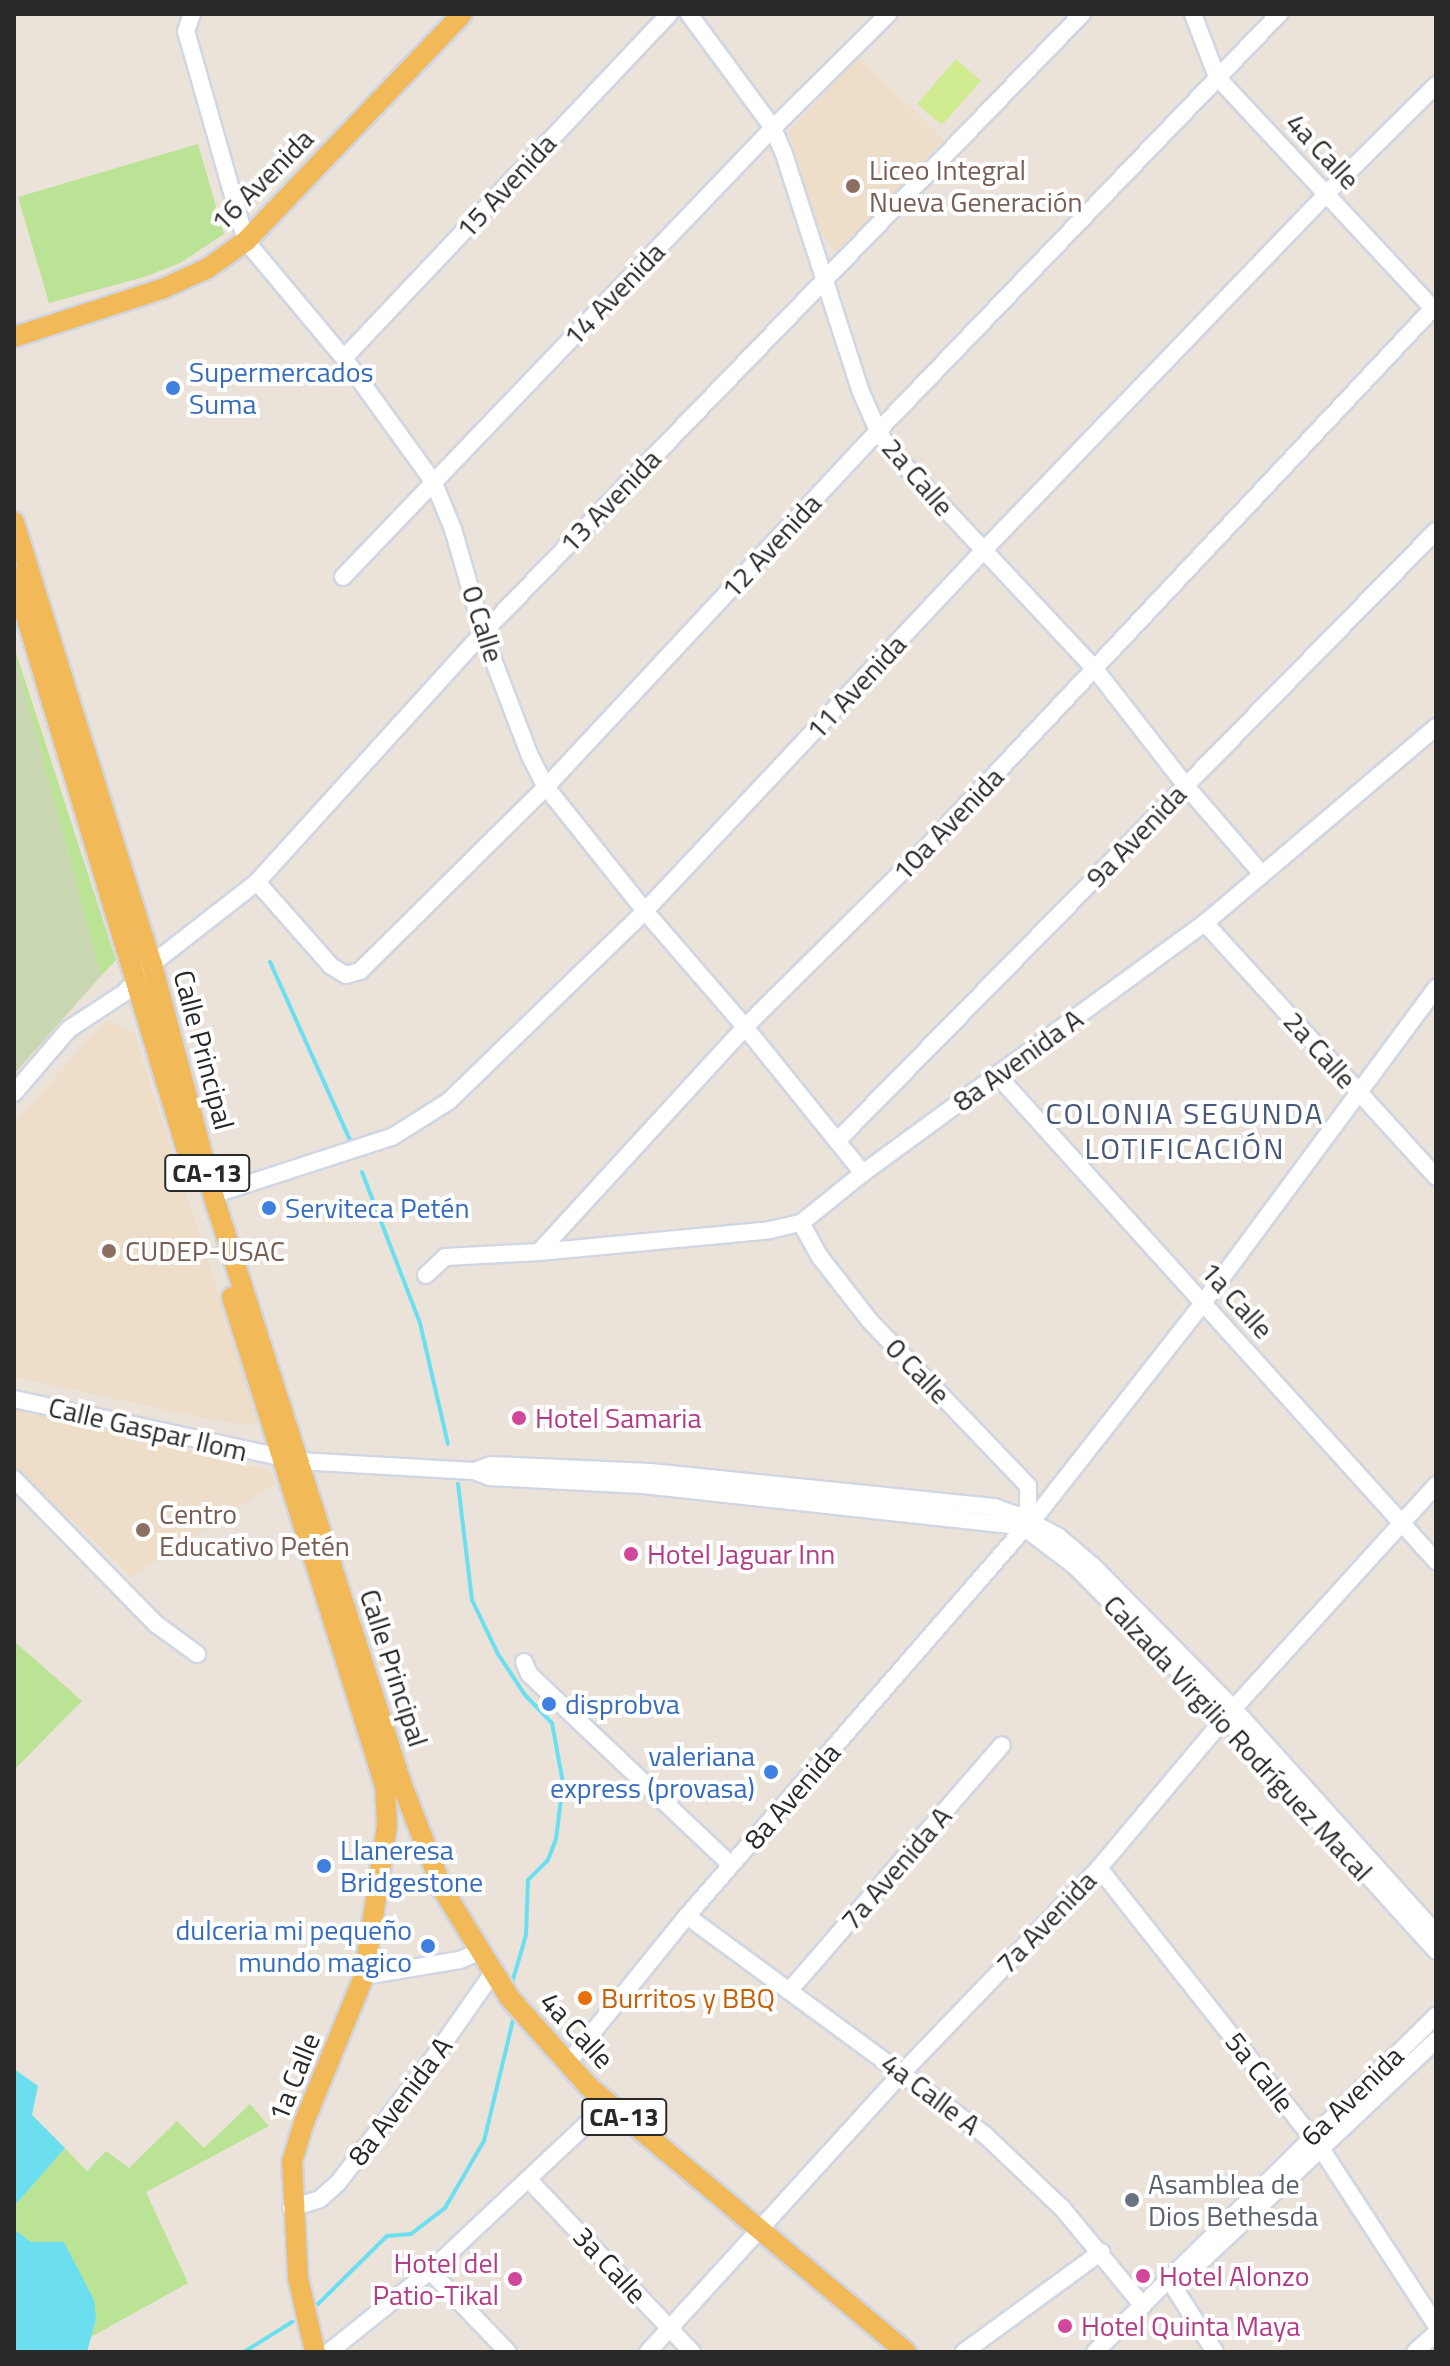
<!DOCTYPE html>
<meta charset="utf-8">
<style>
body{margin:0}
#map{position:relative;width:1450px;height:2366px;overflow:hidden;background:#ebe2da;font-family:"Titillium Web",sans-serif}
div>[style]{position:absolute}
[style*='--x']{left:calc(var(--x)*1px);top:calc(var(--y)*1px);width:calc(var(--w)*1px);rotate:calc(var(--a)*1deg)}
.education>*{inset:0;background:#eeddc9}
.green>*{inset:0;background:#bbe396}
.cemetery>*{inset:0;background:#c8d6b1}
.pitch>*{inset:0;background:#d1eb91}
.water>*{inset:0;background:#6bdff0}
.stream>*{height:4px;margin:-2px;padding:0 2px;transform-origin:2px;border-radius:2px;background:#6bdff0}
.roads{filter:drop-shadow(2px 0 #d0d6e2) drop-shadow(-2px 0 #d0d6e2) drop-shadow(0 2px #d0d6e2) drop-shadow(0 -2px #d0d6e2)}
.minor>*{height:16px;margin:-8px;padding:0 8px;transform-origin:8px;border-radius:8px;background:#fff}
.major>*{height:20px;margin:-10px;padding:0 10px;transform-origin:10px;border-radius:10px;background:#f2b959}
.dots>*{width:22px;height:22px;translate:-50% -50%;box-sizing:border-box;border:4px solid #fff;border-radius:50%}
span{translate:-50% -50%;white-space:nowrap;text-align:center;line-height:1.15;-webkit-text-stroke:8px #fff;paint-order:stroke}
.shield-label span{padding:2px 6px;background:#fff;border:2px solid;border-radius:6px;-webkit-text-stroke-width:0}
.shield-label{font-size:26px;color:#292929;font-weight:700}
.street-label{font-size:28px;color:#292929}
.education-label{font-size:28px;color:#785e54}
.left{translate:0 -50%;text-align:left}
.shop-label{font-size:28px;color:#366cbe}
.right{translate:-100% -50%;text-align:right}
.hotel-label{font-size:28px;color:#b23c85}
.food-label{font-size:28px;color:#c56008}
.worship-label{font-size:28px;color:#5b616d}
.neighbourhood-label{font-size:30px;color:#49597a;letter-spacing:2px}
.frame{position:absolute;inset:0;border:16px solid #292929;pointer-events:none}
</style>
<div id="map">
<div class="education">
<div style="clip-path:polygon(859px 57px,944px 140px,838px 252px,821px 233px,788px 132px)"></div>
<div style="clip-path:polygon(107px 1019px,134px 1033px,260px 1422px,241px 1424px,209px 1419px,14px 1377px,14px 1124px)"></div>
<div style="clip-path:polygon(14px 1406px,268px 1470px,276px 1483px,132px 1577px,14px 1467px)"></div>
</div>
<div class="green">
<div style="clip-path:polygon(198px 144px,224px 234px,180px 263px,144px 277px,49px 303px,18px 197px)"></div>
<div style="clip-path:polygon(14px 647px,116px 960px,101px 976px,14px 652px)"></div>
<div style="clip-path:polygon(14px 1641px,82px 1701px,14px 1770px)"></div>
<div style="clip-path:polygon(250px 2104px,269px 2126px,146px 2192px,188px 2283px,91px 2337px,96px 2319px,31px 2242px,14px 2232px,14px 2206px,65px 2148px,87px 2171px,106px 2151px,129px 2168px,177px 2121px,204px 2148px)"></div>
</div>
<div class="cemetery">
<div style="clip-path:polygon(14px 652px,101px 976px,14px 1074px)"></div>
</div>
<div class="pitch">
<div style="clip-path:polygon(956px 59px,981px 81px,942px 125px,917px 104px)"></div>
</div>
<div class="water">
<div style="clip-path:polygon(14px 2069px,38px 2086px,32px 2115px,65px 2148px,14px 2206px)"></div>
<div style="clip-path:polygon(16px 2231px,31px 2242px,64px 2242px,94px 2300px,96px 2319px,87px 2352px,14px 2352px)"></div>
</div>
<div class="stream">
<div style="--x:270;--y:962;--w:195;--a:65.8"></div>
<div style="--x:362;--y:1172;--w:162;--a:69"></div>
<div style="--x:420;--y:1323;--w:124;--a:77"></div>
<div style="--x:458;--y:1484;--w:117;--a:83.1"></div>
<div style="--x:472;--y:1600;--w:60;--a:64.3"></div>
<div style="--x:498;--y:1654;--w:49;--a:56.6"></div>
<div style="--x:525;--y:1695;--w:39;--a:46"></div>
<div style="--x:552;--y:1723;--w:61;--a:79.6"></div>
<div style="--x:563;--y:1783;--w:56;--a:97.1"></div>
<div style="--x:556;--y:1839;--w:22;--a:111"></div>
<div style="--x:548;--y:1860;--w:28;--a:135"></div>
<div style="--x:528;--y:1880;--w:55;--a:92.1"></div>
<div style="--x:526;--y:1935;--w:50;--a:106.3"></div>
<div style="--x:318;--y:2304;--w:97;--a:-44.6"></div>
<div style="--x:387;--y:2236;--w:24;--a:-5"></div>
<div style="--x:411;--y:2234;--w:43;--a:-37.4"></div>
<div style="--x:445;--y:2208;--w:78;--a:-59.8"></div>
<div style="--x:484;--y:2141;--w:124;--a:-76.5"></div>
<div style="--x:244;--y:2352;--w:57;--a:-32"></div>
</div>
<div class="roads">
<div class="minor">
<div style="--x:192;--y:14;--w:18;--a:109"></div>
<div style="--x:186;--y:31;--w:218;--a:74.1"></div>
<div style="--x:246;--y:241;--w:153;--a:50.1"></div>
<div style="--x:344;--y:358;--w:154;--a:54.2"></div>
<div style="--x:434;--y:483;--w:50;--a:67.6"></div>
<div style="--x:453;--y:529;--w:108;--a:73.9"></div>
<div style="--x:483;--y:633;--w:132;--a:69.1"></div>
<div style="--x:530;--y:756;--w:35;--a:63"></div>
<div style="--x:546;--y:787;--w:159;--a:51.4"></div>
<div style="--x:645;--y:911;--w:153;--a:49.2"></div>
<div style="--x:745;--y:1027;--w:188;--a:51.1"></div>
<div style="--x:689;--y:14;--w:142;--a:53.6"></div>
<div style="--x:773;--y:128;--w:25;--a:67"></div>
<div style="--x:783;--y:151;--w:253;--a:72.1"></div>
<div style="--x:861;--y:392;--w:43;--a:66.4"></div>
<div style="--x:878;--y:431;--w:24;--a:57"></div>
<div style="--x:891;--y:451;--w:299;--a:46.9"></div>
<div style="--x:1095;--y:669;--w:148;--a:52.1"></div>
<div style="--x:1186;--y:786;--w:115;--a:49.2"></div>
<div style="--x:1193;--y:14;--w:67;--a:69.1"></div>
<div style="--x:1217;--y:77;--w:321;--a:47"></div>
<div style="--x:344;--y:358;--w:473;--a:-46.6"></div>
<div style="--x:343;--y:577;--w:622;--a:-46.24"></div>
<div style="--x:773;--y:128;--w:162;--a:-44.7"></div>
<div style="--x:257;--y:882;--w:112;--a:48.6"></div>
<div style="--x:331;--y:966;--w:17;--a:31"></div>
<div style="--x:346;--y:975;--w:15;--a:-16"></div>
<div style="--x:360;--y:971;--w:262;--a:-44.7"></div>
<div style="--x:546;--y:787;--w:487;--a:-47"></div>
<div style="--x:878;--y:431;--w:579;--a:-46.12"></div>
<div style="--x:1205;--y:923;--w:343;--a:47.7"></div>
<div style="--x:997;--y:1075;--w:655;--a:47.91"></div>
<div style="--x:14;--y:1093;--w:84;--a:-49.3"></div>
<div style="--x:69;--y:1029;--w:66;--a:-33.2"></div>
<div style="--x:124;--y:993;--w:40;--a:-46"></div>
<div style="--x:152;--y:964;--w:133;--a:-38"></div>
<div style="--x:257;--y:882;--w:336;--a:-47.8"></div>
<div style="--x:483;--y:633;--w:861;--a:-45.94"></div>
<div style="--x:837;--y:1141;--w:855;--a:-45.52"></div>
<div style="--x:213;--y:1195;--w:188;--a:-18"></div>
<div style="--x:392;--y:1137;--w:67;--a:-32.3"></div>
<div style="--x:449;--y:1101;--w:273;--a:-44.1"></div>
<div style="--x:645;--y:911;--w:494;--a:-46.8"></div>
<div style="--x:983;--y:551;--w:494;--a:-46.1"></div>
<div style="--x:1325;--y:195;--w:156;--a:-44.7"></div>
<div style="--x:801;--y:1223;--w:39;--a:61"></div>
<div style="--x:820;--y:1257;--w:81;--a:52"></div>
<div style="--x:870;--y:1321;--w:228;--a:46.2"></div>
<div style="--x:1028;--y:1486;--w:31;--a:90"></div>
<div style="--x:539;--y:1252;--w:232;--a:-5.4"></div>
<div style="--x:770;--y:1230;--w:32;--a:-13"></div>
<div style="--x:801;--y:1223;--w:80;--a:-38.9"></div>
<div style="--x:863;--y:1173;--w:424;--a:-36.2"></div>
<div style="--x:1205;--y:923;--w:303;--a:-40.3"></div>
<div style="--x:426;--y:1275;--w:26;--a:-43"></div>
<div style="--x:445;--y:1257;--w:94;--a:-3"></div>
<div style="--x:539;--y:1252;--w:305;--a:-47.5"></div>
<div style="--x:745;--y:1027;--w:250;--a:-44.7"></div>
<div style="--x:923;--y:851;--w:749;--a:-46.78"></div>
<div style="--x:14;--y:1399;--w:292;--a:12.3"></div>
<div style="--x:299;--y:1461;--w:175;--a:3.3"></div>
<div style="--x:474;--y:1471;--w:17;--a:21"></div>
<div style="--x:490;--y:1477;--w:152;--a:3"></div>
<div style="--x:642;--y:1485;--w:379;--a:6.2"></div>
<div style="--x:474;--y:1471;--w:18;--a:-19"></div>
<div style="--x:491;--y:1465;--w:159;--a:2.5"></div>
<div style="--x:650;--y:1472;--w:346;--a:5.8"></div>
<div style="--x:994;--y:1507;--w:42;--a:19.3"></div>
<div style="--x:14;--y:1479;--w:203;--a:45.6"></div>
<div style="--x:156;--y:1624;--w:51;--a:36.2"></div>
<div style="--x:1033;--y:1520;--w:276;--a:-51.9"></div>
<div style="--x:1203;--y:1303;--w:392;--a:-53.5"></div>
<div style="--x:1035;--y:1524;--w:27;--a:28"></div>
<div style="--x:1059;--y:1537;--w:45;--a:40.5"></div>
<div style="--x:1093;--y:1566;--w:201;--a:45.4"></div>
<div style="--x:1234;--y:1709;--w:302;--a:48"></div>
<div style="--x:1031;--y:1533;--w:55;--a:36.9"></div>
<div style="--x:1075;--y:1566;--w:214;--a:45.4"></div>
<div style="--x:1225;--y:1718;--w:314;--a:47.8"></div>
<div style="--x:524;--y:1662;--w:13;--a:67"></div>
<div style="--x:529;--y:1674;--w:278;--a:43.4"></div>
<div style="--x:1099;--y:1868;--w:360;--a:51.7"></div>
<div style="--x:1322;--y:2150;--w:209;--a:56.9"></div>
<div style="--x:687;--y:1916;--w:370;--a:36.3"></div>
<div style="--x:985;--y:2135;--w:106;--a:43.5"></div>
<div style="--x:1062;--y:2208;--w:127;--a:50.4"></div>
<div style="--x:364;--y:1976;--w:97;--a:-9.5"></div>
<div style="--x:460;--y:1960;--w:20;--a:-24"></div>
<div style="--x:789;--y:1991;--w:325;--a:-49.1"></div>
<div style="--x:567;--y:2064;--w:191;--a:-51"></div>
<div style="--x:687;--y:1916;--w:509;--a:-48.98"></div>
<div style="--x:528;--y:2179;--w:238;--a:46.5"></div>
<div style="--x:291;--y:2208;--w:30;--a:-17"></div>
<div style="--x:320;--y:2199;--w:24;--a:-42"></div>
<div style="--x:338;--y:2183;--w:146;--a:-52.5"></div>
<div style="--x:427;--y:2067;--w:113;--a:-55"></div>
<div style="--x:430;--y:2271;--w:112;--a:46.1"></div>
<div style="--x:1171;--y:2280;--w:21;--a:-23"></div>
<div style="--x:1190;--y:2272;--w:338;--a:-43.3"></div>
<div style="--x:1170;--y:2281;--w:84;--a:57.6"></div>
<div style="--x:329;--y:2352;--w:129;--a:-38.7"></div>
<div style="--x:430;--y:2271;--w:244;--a:-43.2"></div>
<div style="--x:648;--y:2352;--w:379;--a:-47.7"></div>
<div style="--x:903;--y:2072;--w:283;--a:-46.1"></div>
<div style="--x:1099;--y:1868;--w:196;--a:-50"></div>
<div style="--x:1225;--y:1718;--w:314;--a:-47.8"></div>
<div style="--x:964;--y:2352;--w:170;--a:-36.1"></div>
<div style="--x:1095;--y:2352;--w:479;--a:-44.6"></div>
<div style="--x:1415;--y:2352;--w:28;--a:-42"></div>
</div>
<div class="major">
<div style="--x:14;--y:337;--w:156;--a:-18"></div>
<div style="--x:162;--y:289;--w:51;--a:-24.5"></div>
<div style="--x:208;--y:268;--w:47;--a:-35.4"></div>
<div style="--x:246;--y:241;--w:313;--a:-46.4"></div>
<div style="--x:14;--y:522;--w:463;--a:72.7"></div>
<div style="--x:152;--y:964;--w:239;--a:75.2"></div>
<div style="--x:213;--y:1195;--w:620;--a:72.24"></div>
<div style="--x:402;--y:1785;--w:113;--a:68.7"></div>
<div style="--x:443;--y:1890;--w:126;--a:58.3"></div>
<div style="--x:509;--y:1997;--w:119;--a:48.4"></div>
<div style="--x:588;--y:2086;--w:415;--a:39.9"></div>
<div style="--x:14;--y:576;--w:625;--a:73.27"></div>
<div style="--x:232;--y:1297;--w:512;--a:72.63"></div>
<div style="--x:385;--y:1786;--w:40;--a:87.1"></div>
<div style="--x:387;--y:1826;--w:152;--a:98.7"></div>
<div style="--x:364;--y:1976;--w:158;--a:112.3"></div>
<div style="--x:304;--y:2122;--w:42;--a:106.7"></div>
<div style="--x:292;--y:2162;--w:116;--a:87"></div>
<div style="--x:298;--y:2278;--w:76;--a:77.1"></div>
</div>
</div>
<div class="dots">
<div style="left:853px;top:186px;background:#8d6e63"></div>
<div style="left:173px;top:388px;background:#3f7fe0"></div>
<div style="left:269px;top:1208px;background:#3f7fe0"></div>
<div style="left:109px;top:1251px;background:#8d6e63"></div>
<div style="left:519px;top:1418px;background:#d1479c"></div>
<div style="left:143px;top:1530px;background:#8d6e63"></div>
<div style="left:631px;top:1554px;background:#d1479c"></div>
<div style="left:549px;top:1704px;background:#3f7fe0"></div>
<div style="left:771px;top:1772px;background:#3f7fe0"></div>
<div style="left:324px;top:1866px;background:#3f7fe0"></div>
<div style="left:428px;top:1946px;background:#3f7fe0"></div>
<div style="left:585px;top:1998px;background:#e8710a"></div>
<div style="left:1132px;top:2200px;background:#6b7280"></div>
<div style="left:1143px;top:2276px;background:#d1479c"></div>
<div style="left:515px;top:2279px;background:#d1479c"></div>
<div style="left:1065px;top:2326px;background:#d1479c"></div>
</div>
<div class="shield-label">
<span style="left:207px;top:1173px">CA-13</span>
<span style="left:624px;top:2117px">CA-13</span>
</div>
<div class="street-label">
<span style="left:1323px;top:151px;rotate:47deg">4a Calle</span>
<span style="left:262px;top:180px;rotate:-45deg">16 Avenida</span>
<span style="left:506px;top:186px;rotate:-47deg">15 Avenida</span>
<span style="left:614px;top:294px;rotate:-46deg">14 Avenida</span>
<span style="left:918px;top:477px;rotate:49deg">2a Calle</span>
<span style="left:610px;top:501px;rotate:-46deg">13 Avenida</span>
<span style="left:771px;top:546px;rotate:-47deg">12 Avenida</span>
<span style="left:483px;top:624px;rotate:72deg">0 Calle</span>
<span style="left:856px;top:687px;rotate:-47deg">11 Avenida</span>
<span style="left:948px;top:824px;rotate:-46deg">10a Avenida</span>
<span style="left:1136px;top:836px;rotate:-46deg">9a Avenida</span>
<span style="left:204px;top:1050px;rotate:75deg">Calle Principal</span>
<span style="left:1320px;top:1050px;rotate:48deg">2a Calle</span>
<span style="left:1018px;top:1060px;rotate:-36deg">8a Avenida A</span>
<span style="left:1237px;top:1300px;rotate:48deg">1a Calle</span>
<span style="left:918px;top:1371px;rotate:46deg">0 Calle</span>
<span style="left:148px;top:1429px;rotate:13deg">Calle Gaspar Ilom</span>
<span style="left:394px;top:1668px;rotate:72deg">Calle Principal</span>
<span style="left:1238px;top:1738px;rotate:47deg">Calzada Virgilio Rodríguez Macal</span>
<span style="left:792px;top:1796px;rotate:-49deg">8a Avenida</span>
<span style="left:896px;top:1868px;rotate:-49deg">7a Avenida A</span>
<span style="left:1046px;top:1922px;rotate:-46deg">7a Avenida</span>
<span style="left:577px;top:2030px;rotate:47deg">4a Calle</span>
<span style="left:1260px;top:2072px;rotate:52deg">5a Calle</span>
<span style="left:294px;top:2077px;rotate:-68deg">1a Calle</span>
<span style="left:931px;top:2094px;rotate:37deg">4a Calle A</span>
<span style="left:1352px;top:2096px;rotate:-44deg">6a Avenida</span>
<span style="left:400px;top:2101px;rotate:-53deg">8a Avenida A</span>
<span style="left:610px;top:2265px;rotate:47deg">3a Calle</span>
</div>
<div class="education-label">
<span class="left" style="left:869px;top:186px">Liceo Integral<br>Nueva Generación</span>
<span class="left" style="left:125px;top:1251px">CUDEP-USAC</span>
<span class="left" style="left:159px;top:1530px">Centro<br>Educativo Petén</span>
</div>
<div class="shop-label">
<span class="left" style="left:189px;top:388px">Supermercados<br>Suma</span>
<span class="left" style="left:285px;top:1208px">Serviteca Petén</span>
<span class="left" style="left:565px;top:1704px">disprobva</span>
<span class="right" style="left:755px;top:1772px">valeriana<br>express (provasa)</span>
<span class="left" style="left:340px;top:1866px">Llaneresa<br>Bridgestone</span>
<span class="right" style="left:412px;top:1946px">dulceria mi pequeño<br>mundo magico</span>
</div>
<div class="hotel-label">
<span class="left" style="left:535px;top:1418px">Hotel Samaria</span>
<span class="left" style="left:647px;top:1554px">Hotel Jaguar Inn</span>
<span class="right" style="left:499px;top:2279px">Hotel del<br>Patio-Tikal</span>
<span class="left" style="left:1159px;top:2276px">Hotel Alonzo</span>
<span class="left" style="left:1081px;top:2326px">Hotel Quinta Maya</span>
</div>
<div class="food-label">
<span class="left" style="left:601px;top:1998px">Burritos y BBQ</span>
</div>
<div class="worship-label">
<span class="left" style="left:1148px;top:2200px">Asamblea de<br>Dios Bethesda</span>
</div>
<div class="neighbourhood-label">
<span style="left:1185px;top:1130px">COLONIA SEGUNDA<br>LOTIFICACIÓN</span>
</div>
<div class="frame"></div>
</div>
